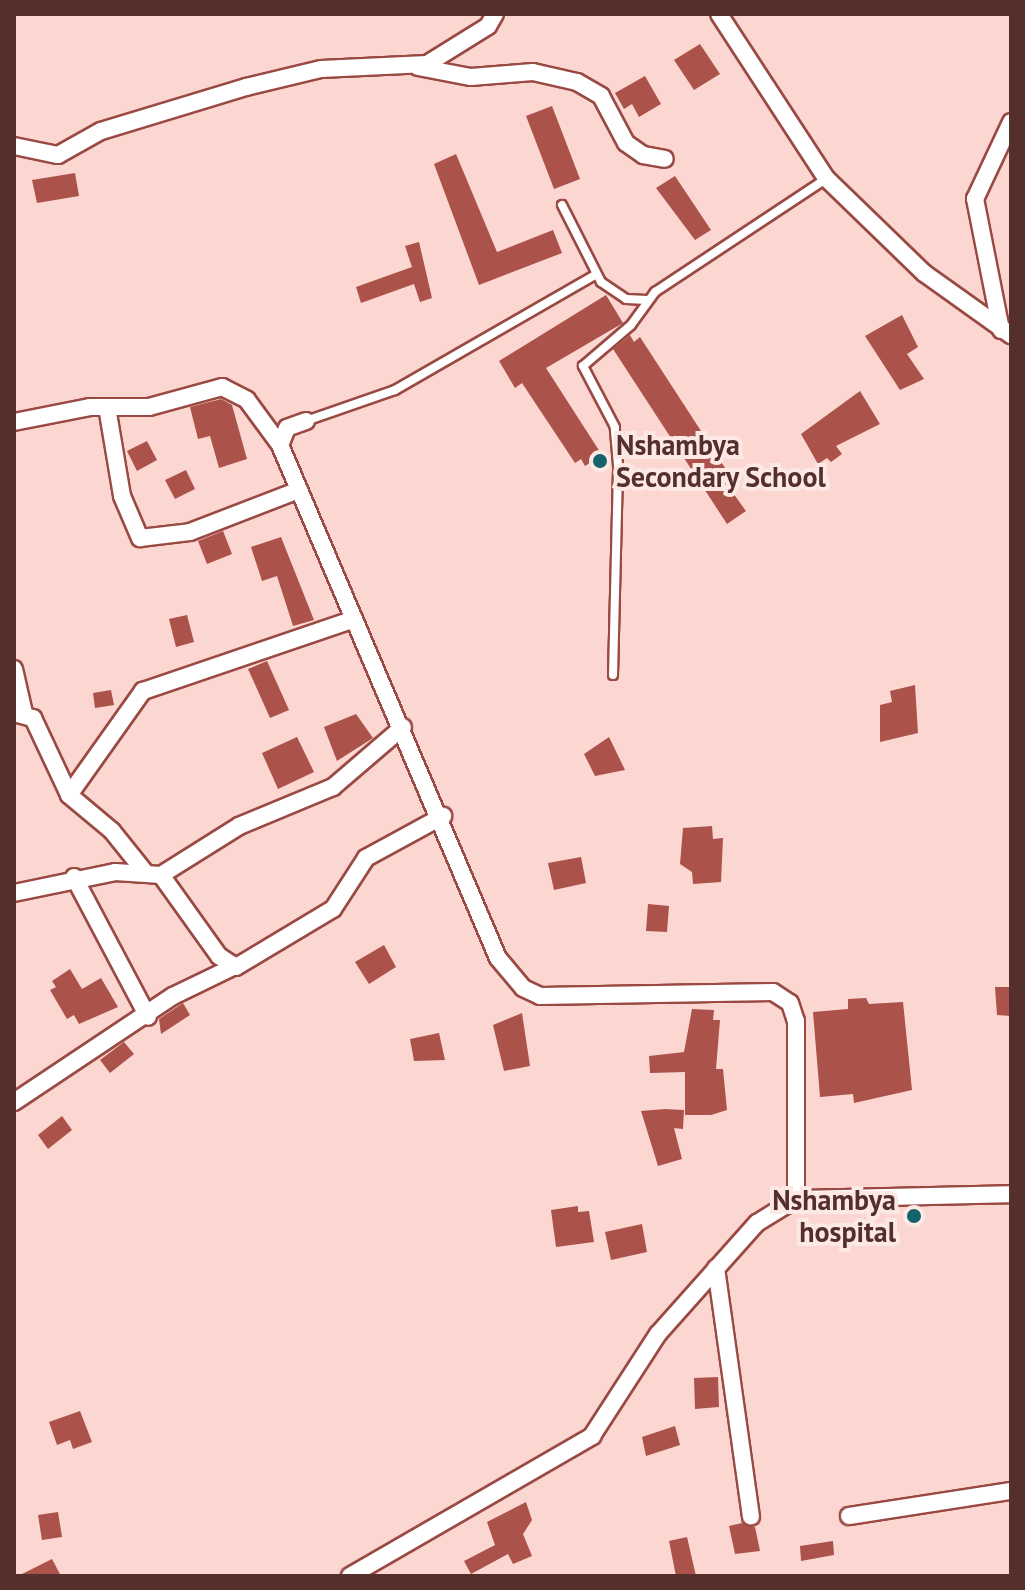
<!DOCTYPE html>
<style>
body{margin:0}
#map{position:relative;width:1025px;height:1590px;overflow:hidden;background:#fcd6d1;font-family:"PT Sans",sans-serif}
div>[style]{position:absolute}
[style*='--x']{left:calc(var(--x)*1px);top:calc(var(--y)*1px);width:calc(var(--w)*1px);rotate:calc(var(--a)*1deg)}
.building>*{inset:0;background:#ab524a}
.roads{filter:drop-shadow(2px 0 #9a4943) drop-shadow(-2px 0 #9a4943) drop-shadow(0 2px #9a4943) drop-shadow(0 -2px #9a4943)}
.service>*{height:8px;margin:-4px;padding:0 4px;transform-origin:4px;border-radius:4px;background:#fff}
.minor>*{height:16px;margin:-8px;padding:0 8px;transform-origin:8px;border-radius:8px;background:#fff}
.dots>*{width:22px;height:22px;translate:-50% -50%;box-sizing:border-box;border:4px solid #fce8e5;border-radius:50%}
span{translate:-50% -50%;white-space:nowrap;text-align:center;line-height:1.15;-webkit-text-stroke:8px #fce8e5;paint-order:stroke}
.poi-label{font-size:28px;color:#542f2b;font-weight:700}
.left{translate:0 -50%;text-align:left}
.right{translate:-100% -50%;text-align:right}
.frame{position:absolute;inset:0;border:16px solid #542f2b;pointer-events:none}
</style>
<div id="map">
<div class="building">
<div style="clip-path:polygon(700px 44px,720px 74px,694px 90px,674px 60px)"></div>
<div style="clip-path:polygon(645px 76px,661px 104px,639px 117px,632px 104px,624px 109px,615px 93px)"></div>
<div style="clip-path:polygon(552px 106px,580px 179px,554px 189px,526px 116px)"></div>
<div style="clip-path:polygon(456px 154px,497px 252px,553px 230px,562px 253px,479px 285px,434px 164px)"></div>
<div style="clip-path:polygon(75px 173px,79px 196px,37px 203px,32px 180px)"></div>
<div style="clip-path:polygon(675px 176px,711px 230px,695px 240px,656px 188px)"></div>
<div style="clip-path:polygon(419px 242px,432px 298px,420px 302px,414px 284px,361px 303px,356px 287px,412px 267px,405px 246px)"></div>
<div style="clip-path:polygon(606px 295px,623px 323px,546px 368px,602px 455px,585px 466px,581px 459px,575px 463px,522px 383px,515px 388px,499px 361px)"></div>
<div style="clip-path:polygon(902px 315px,918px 347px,907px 354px,924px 379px,900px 390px,865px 336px)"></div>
<div style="clip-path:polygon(630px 335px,634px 342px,640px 337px,727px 471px,720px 475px,746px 511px,727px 524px,613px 349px)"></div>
<div style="clip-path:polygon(860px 391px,880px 424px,836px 446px,842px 454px,831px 462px,827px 458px,818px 464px,801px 434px)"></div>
<div style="clip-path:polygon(221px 399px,232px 405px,247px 459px,219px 468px,210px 436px,198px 439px,190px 407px)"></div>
<div style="clip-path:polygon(147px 441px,157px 460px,137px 471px,127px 451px)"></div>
<div style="clip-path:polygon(186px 470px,195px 489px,175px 499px,165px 480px)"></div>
<div style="clip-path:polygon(223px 531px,232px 554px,207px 564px,198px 541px)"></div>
<div style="clip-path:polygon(281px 537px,314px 620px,293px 626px,277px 576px,262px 581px,251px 547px)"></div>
<div style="clip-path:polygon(187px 615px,194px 642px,176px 647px,169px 619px)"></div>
<div style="clip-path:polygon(267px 661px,289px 710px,270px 718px,248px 669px)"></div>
<div style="clip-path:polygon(915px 685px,918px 733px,880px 742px,880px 705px,892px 702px,890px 691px)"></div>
<div style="clip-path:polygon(111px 690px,114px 705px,95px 708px,93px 693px)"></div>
<div style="clip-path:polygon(356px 714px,373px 738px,337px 761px,324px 727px)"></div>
<div style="clip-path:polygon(297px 737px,314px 772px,278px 789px,262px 753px)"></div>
<div style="clip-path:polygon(609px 737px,625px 770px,595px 776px,584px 754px)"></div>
<div style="clip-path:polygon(712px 826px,713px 839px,723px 838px,721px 882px,693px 884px,692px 872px,680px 864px,683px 828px)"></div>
<div style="clip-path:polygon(581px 857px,586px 883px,554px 890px,548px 863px)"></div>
<div style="clip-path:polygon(648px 904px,669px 906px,667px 932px,646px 931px)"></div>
<div style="clip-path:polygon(384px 945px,396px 967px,369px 984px,355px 962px)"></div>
<div style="clip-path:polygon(70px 969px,82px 989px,101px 978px,118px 1007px,79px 1024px,74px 1015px,67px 1019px,50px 990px,56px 987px,52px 981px)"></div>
<div style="clip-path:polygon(995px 987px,1011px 987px,1011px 1016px,997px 1015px)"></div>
<div style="clip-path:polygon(866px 998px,869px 1004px,903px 1002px,912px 1090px,854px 1103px,853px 1094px,820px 1097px,813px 1012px,848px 1009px,848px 999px)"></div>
<div style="clip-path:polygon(183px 1003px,190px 1015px,161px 1034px,159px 1019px)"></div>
<div style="clip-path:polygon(692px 1009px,714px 1010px,713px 1020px,720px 1020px,716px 1069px,723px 1069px,727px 1110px,711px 1115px,685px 1115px,685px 1072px,650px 1073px,649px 1056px,684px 1052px)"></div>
<div style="clip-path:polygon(522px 1013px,530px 1066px,504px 1071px,493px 1025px)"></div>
<div style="clip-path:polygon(439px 1033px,445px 1060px,414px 1061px,410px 1039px)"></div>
<div style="clip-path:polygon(124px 1042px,134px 1054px,110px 1073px,100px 1060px)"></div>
<div style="clip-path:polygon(665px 1109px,684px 1110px,683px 1129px,674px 1128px,682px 1159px,658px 1166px,641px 1111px)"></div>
<div style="clip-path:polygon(62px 1116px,72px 1130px,48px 1149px,38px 1135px)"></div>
<div style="clip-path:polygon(578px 1206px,578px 1212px,589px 1211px,594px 1242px,556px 1247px,551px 1210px)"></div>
<div style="clip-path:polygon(642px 1224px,647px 1252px,611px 1260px,605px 1232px)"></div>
<div style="clip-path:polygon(718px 1377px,719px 1407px,695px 1409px,694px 1378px)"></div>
<div style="clip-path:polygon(80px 1411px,92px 1442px,73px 1449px,70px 1440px,57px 1445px,49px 1422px)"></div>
<div style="clip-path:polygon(675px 1426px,680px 1445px,646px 1456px,642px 1437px)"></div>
<div style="clip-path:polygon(526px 1502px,532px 1520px,523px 1534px,532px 1556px,513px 1564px,508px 1554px,471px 1574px,464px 1561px,495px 1545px,487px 1522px)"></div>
<div style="clip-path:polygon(58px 1512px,62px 1537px,42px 1540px,38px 1515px)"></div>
<div style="clip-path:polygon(742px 1523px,755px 1527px,760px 1551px,735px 1554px,729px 1526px)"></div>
<div style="clip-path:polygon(687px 1537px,696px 1576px,676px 1576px,669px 1541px)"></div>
<div style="clip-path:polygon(833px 1541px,834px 1555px,801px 1561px,800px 1546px)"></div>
<div style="clip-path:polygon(52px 1559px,61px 1576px,18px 1576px)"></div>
</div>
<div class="roads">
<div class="service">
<div style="--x:562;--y:205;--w:86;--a:63.1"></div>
<div style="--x:601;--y:282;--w:30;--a:34"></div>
<div style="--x:626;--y:299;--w:21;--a:3"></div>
<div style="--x:306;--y:421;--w:94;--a:-19.2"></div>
<div style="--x:395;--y:390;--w:231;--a:-29.9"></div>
<div style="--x:613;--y:675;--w:210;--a:-88.6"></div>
<div style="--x:618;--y:465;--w:38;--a:-95"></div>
<div style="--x:615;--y:427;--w:69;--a:-117.7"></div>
<div style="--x:583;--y:366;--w:63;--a:-40.5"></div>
<div style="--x:631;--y:325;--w:41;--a:-54"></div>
<div style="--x:655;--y:292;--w:205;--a:-33.5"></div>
</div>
<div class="minor">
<div style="--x:719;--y:14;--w:196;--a:56.9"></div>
<div style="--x:826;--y:178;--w:136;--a:44.1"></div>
<div style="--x:924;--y:273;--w:107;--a:35.5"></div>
<div style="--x:418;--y:67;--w:54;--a:10.7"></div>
<div style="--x:471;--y:77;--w:62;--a:-4.6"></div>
<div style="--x:533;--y:72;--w:45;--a:12.8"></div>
<div style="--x:577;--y:82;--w:28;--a:30"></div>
<div style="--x:601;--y:96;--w:53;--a:62"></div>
<div style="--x:626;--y:143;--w:21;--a:35"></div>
<div style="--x:643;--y:155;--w:22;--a:10"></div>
<div style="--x:14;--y:146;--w:45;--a:11.6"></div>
<div style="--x:58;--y:155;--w:49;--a:-29.2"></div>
<div style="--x:101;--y:131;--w:152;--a:-16.9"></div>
<div style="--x:246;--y:87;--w:77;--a:-13.5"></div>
<div style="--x:321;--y:69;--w:106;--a:-2.7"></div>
<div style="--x:427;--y:64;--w:72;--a:-31.9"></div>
<div style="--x:488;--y:26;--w:14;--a:-60"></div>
<div style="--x:1001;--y:330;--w:134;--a:-101.2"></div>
<div style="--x:975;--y:199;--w:85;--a:-64.9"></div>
<div style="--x:107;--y:407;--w:90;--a:80.4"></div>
<div style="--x:122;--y:496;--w:46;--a:66.8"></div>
<div style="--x:140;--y:538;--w:50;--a:-6.8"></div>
<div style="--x:190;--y:532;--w:117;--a:-21.1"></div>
<div style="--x:306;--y:421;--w:20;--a:160"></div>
<div style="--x:287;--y:428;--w:18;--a:112"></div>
<div style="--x:280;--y:445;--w:557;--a:66.98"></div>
<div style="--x:498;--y:958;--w:39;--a:50"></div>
<div style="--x:523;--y:988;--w:19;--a:25"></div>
<div style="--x:540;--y:996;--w:233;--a:-1"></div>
<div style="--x:773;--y:992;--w:20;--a:33"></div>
<div style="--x:790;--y:1003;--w:19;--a:72"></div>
<div style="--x:796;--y:1021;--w:178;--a:90"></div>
<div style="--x:14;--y:422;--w:77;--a:-11.2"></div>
<div style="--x:90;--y:407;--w:59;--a:0"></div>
<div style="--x:149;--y:407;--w:76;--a:-15.3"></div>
<div style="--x:222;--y:387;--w:28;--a:27"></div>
<div style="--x:247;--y:400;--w:56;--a:53.7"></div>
<div style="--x:14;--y:669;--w:45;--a:77.2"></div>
<div style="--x:14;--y:713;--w:20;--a:15"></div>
<div style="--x:33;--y:718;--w:85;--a:64.9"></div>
<div style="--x:69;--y:795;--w:56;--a:39.9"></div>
<div style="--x:112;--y:831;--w:51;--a:51.3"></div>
<div style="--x:69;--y:795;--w:128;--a:-54.6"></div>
<div style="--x:143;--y:691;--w:223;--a:-18.8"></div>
<div style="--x:161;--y:875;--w:92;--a:-32.1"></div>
<div style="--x:239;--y:826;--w:102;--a:-22.5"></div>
<div style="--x:333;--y:787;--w:92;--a:-40.6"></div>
<div style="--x:74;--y:877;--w:158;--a:62.1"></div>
<div style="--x:14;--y:893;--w:103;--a:-11.7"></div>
<div style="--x:115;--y:872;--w:46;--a:3.7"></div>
<div style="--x:161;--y:875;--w:100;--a:54.4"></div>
<div style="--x:219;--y:956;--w:20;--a:33"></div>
<div style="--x:236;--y:967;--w:113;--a:-30.9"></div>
<div style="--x:333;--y:909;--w:61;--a:-57.1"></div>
<div style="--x:366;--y:858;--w:88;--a:-28.6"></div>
<div style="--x:14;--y:1102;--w:191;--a:-33.7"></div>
<div style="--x:173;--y:996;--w:64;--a:-25.8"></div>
<div style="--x:716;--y:1268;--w:251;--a:82"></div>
<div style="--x:849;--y:1516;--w:164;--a:-8.8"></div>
<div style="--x:350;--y:1576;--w:280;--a:-30"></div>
<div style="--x:592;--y:1436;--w:121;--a:-57.1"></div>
<div style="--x:658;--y:1334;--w:149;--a:-48.3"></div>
<div style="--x:757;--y:1223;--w:46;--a:-31.6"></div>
<div style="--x:796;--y:1199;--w:215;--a:-1.3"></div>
</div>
</div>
<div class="dots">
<div style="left:600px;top:461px;background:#14626b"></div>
<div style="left:914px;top:1216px;background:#14626b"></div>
</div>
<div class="poi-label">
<span class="left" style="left:616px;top:461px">Nshambya<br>Secondary School</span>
<span class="right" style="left:896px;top:1216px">Nshambya<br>hospital</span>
</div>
<div class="frame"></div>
</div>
